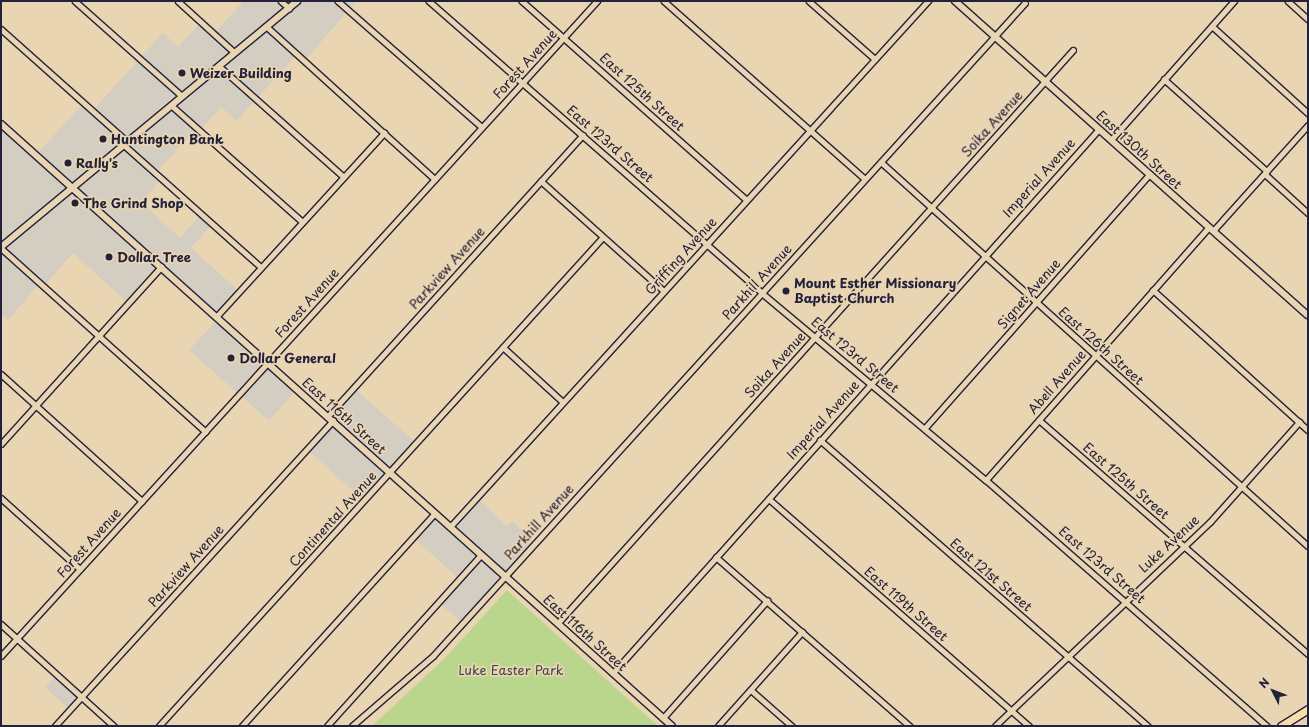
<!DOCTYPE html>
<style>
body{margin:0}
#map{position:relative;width:1309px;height:727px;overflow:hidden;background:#ead5b3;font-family:"Playpen Sans",sans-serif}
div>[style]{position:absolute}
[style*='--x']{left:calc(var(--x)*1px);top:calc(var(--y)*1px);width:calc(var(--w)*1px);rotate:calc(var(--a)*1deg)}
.built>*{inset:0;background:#d3cdc2}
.green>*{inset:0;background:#bad68d}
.roads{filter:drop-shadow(1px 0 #22223b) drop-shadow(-1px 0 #22223b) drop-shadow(0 1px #22223b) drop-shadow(0 -1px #22223b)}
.street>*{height:4.5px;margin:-2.25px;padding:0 2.25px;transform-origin:2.25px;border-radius:2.25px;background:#ead5b3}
.secondary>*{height:6px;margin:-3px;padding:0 3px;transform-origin:3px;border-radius:3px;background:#ead5b3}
.primary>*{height:7px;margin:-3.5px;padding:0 3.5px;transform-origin:3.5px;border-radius:3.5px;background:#fbddab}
.dots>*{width:11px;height:11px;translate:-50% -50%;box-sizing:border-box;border:2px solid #ead5b3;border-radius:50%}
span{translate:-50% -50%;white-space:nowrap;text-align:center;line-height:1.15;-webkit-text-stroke:3.5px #ead5b3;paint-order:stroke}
.street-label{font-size:13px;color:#22223b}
.poi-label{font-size:13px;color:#22223b;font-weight:700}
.left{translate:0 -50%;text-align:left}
.park-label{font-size:13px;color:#40464b}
.frame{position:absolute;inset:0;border:2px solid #22223b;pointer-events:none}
.north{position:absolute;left:1253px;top:671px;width:40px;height:40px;-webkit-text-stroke:3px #ead5b3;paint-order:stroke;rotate:312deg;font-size:11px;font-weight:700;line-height:16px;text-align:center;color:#22223b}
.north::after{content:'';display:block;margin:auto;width:14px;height:18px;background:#22223b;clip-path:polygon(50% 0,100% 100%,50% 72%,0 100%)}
</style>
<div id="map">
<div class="built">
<div style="clip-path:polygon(240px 1px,357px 1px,304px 61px,297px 54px,237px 121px,221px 107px,200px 131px,197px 128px,156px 173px,161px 179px,141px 202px,180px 238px,201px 214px,212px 224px,191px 248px,239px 291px,217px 316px,161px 267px,128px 303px,73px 253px,44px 286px,40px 283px,8px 320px,1px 314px,1px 124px,36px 155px,84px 102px,93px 110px,163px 33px,178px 47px,201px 22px,214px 33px,242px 3px)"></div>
<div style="clip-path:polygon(219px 318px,297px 389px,269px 421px,189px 350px)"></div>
<div style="clip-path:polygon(354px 388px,416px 443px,364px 501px,307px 449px,333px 421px,328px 416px)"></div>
<div style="clip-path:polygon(477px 498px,507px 526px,512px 521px,535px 543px,462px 623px,438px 602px,459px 579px,413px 537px,435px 513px,450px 527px)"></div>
<div style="clip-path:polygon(57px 675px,81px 697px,70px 710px,45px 687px)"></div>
</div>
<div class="green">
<div style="clip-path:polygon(507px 590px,658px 726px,372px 726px,444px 659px)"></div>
</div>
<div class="roads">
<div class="street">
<div style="--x:75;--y:1;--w:143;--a:41.6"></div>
<div style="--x:178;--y:1;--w:76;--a:42.3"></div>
<div style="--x:281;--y:1;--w:11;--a:41"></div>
<div style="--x:338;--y:1;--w:191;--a:41.2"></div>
<div style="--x:429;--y:1;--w:443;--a:41.2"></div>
<div style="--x:762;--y:293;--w:292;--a:39.9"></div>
<div style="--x:986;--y:480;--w:373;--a:41.2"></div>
<div style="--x:522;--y:1;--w:300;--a:41.5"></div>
<div style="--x:664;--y:1;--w:268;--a:41.5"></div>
<div style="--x:809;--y:1;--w:88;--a:41.3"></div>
<div style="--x:1288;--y:1;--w:27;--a:42"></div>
<div style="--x:266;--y:26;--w:228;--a:42.2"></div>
<div style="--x:1212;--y:26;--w:130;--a:42.2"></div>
<div style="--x:1;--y:29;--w:170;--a:41.7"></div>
<div style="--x:219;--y:66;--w:167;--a:41.6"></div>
<div style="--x:1164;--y:79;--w:138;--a:41.8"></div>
<div style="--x:171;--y:105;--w:176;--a:41.6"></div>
<div style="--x:1111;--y:140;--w:186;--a:-48.5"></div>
<div style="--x:124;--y:145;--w:183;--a:41.7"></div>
<div style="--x:881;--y:162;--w:574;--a:41.96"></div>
<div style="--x:1265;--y:174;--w:58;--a:42.2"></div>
<div style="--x:541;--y:181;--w:165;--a:41.8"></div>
<div style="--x:1213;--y:231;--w:142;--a:-48.1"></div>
<div style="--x:1;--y:248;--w:275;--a:41.9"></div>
<div style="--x:1153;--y:290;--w:209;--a:42.1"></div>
<div style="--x:217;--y:316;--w:248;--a:-47.6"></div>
<div style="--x:503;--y:347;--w:81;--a:42.5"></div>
<div style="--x:1;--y:374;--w:190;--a:42"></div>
<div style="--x:328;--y:416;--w:379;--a:-47.8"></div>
<div style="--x:1039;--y:420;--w:357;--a:41"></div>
<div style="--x:925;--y:428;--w:339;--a:-48.5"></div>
<div style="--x:820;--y:440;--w:435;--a:41.1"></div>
<div style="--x:1;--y:444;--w:239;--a:-47.9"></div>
<div style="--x:986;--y:480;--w:337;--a:-48.6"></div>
<div style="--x:1;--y:498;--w:106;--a:41.9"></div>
<div style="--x:769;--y:499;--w:345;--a:41.1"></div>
<div style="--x:450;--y:527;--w:711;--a:-47.74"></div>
<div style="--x:716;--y:557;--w:257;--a:41.1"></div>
<div style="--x:558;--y:623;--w:770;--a:-48.05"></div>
<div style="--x:1;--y:624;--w:152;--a:42.1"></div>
<div style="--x:1;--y:656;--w:886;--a:-47.7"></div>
<div style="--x:613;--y:673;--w:729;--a:-48.22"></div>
<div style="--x:751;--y:690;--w:55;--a:41.3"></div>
<div style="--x:663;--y:718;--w:157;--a:-48.4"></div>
<div style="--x:55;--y:726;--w:413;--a:-47.7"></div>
<div style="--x:159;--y:726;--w:660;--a:-47.76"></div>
<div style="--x:242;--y:726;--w:287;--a:-47.8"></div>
<div style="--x:327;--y:726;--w:230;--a:-48"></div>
<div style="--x:352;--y:726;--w:107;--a:-40.8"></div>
<div style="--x:433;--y:656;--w:881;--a:-47.81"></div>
<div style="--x:718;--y:726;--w:126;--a:-48.2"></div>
<div style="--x:995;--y:726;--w:296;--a:-43.5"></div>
<div style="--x:1210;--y:522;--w:134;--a:-48.3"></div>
</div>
<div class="secondary">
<div style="--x:955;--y:1;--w:472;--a:41.7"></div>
<div style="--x:1;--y:124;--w:901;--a:41.9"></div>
<div style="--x:1;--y:247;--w:385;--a:-39.7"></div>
</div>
<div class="primary">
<div style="--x:1281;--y:726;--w:32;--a:-32"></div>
</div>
</div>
<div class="dots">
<div style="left:182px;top:73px;background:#22223b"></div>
<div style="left:103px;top:139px;background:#22223b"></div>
<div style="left:68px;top:163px;background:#22223b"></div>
<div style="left:75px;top:203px;background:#22223b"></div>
<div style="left:109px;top:257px;background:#22223b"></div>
<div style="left:786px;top:291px;background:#22223b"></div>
<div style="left:231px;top:358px;background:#22223b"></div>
</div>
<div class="street-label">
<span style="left:525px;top:64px;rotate:-48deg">Forest Avenue</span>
<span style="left:642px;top:92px;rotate:42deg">East 125th Street</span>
<span style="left:992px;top:124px;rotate:-48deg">Soika Avenue</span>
<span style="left:610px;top:144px;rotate:41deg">East 123rd Street</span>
<span style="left:1139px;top:150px;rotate:42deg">East 130th Street</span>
<span style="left:1039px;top:178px;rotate:-48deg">Imperial Avenue</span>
<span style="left:681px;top:256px;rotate:-48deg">Griffing Avenue</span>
<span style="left:447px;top:268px;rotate:-48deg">Parkview Avenue</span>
<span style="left:757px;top:282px;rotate:-48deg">Parkhill Avenue</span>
<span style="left:1029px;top:294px;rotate:-49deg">Signet Avenue</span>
<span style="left:307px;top:303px;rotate:-48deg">Forest Avenue</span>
<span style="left:1101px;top:346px;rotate:42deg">East 126th Street</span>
<span style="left:855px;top:355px;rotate:40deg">East 123rd Street</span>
<span style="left:775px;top:365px;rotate:-48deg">Soika Avenue</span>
<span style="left:1057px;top:382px;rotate:-49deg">Abell Avenue</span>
<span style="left:344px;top:416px;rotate:42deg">East 116th Street</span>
<span style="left:823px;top:420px;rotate:-48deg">Imperial Avenue</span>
<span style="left:1126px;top:481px;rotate:41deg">East 125th Street</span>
<span style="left:333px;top:519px;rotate:-48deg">Continental Avenue</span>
<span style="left:539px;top:522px;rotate:-48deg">Parkhill Avenue</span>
<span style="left:89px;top:543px;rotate:-48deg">Forest Avenue</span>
<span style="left:1169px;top:544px;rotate:-43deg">Luke Avenue</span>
<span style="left:1102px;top:565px;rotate:41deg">East 123rd Street</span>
<span style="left:186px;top:566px;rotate:-48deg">Parkview Avenue</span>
<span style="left:991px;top:575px;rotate:41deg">East 121st Street</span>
<span style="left:906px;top:604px;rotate:41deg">East 119th Street</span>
<span style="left:585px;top:633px;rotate:42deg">East 116th Street</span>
</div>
<div class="poi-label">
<span class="left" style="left:190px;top:73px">Weizer Building</span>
<span class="left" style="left:111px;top:139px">Huntington Bank</span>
<span class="left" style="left:76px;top:163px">Rally's</span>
<span class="left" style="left:83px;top:203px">The Grind Shop</span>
<span class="left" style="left:117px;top:257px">Dollar Tree</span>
<span class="left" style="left:794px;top:291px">Mount Esther Missionary<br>Baptist Church</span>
<span class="left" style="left:239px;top:358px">Dollar General</span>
</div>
<div class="park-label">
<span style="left:511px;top:670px">Luke Easter Park</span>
</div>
<div class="frame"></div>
<div class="north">N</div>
</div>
